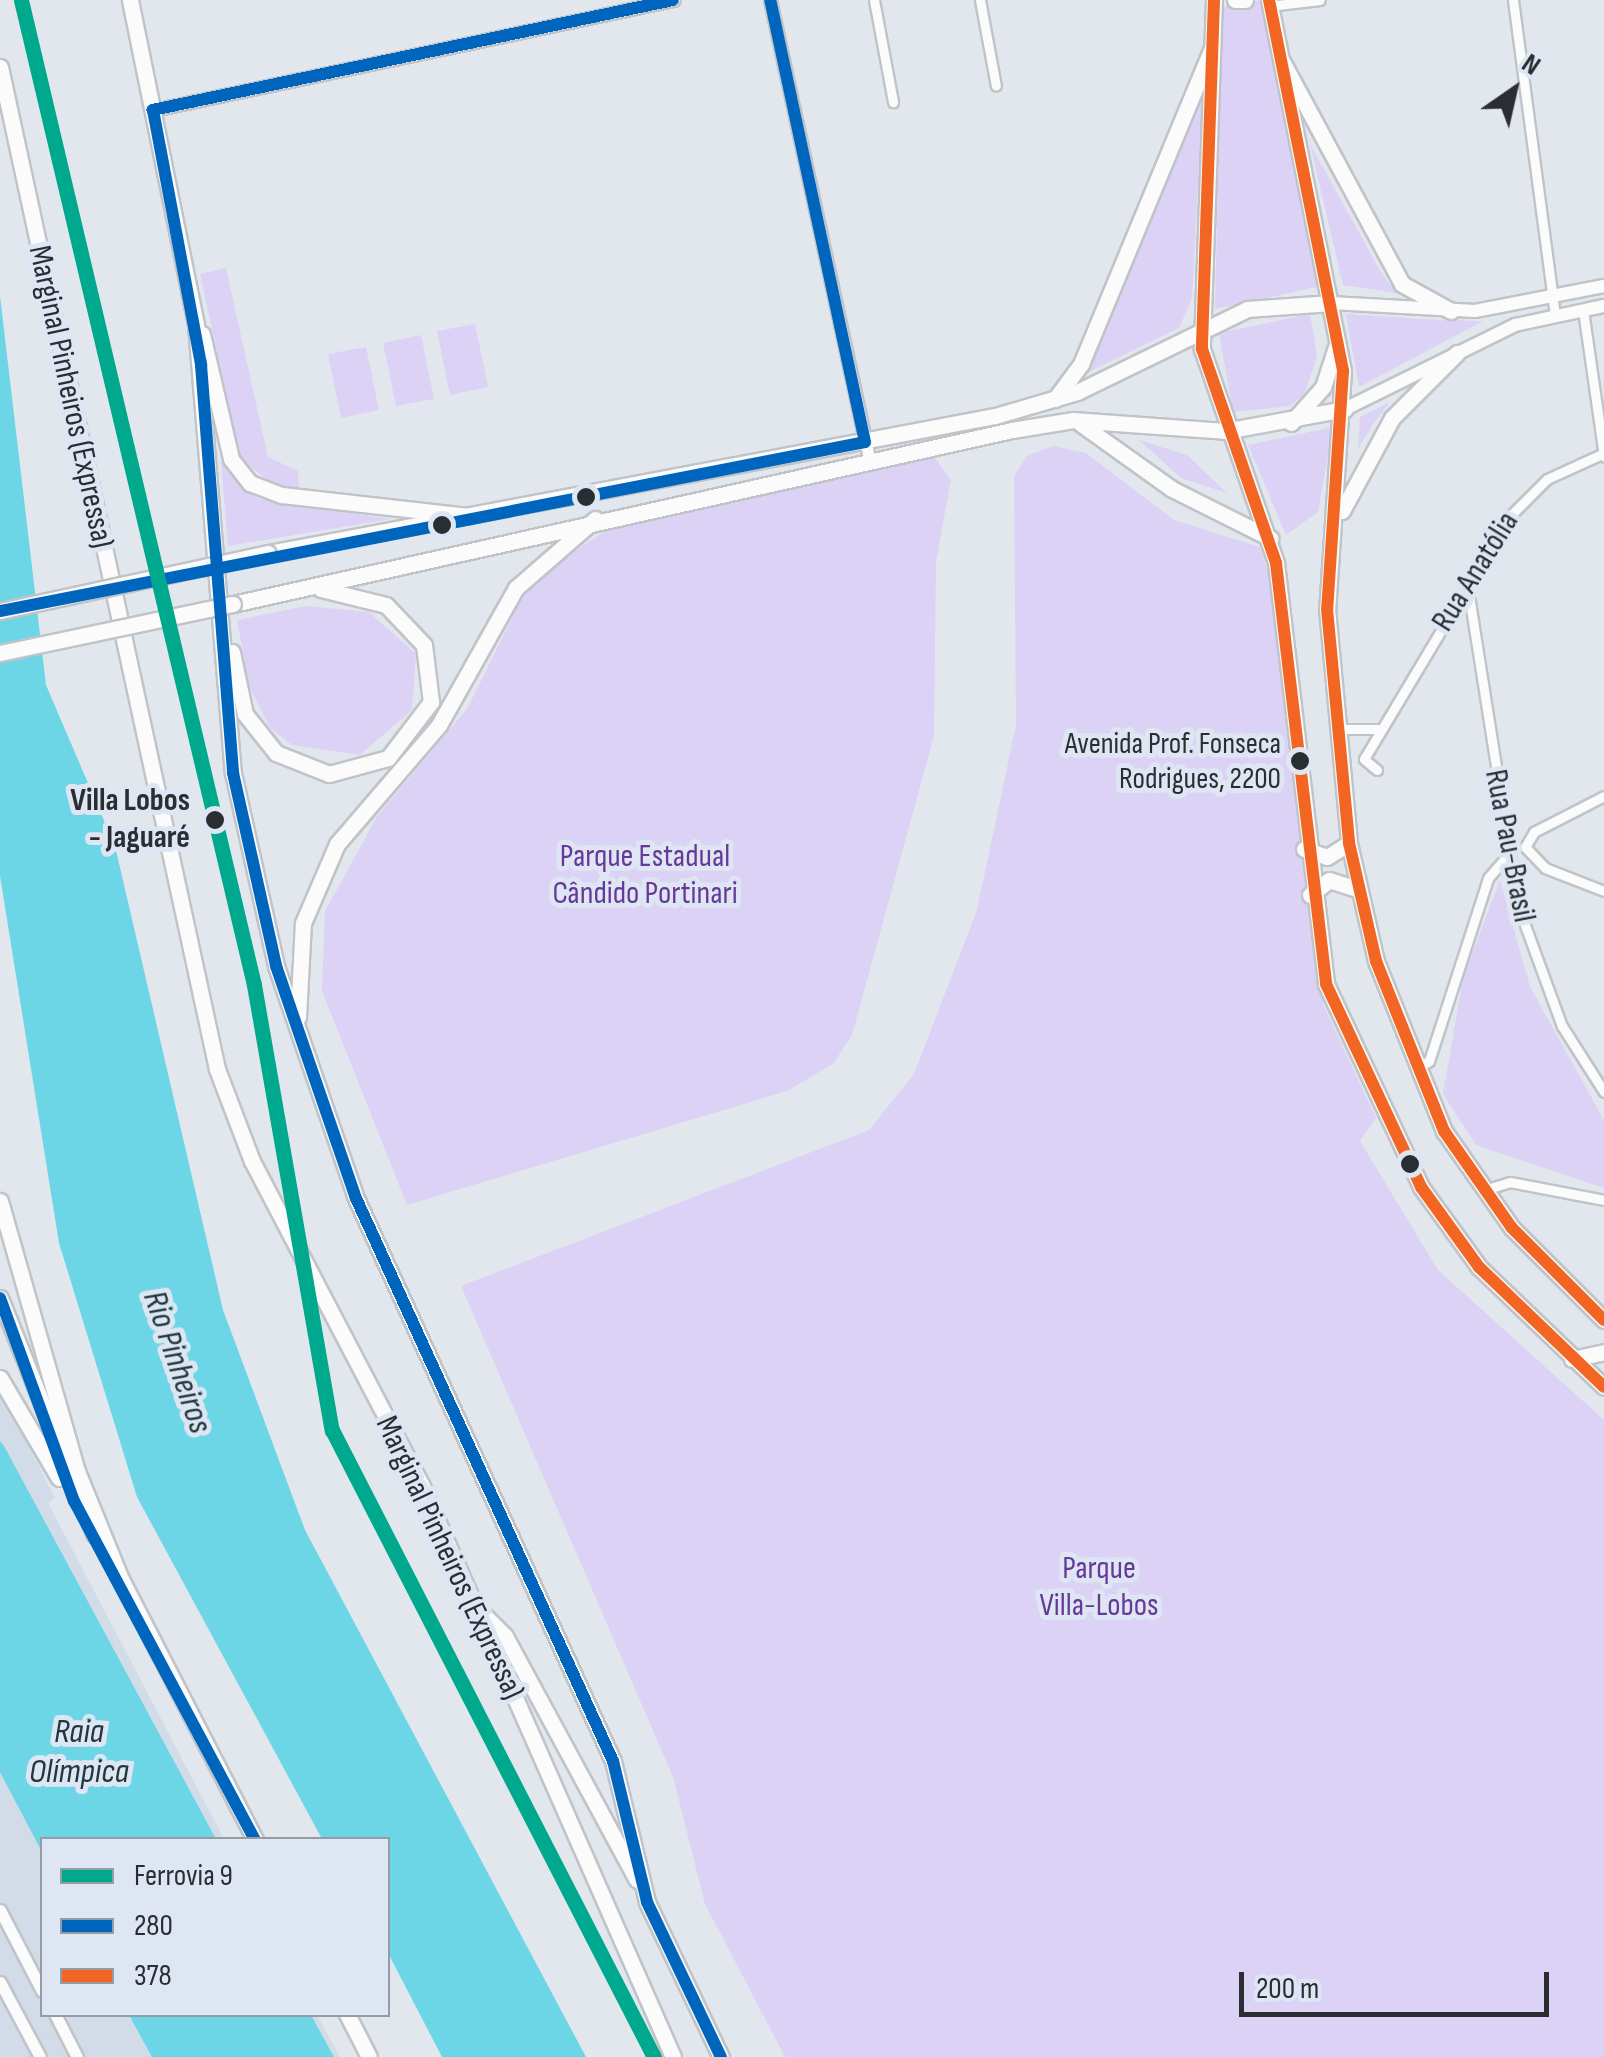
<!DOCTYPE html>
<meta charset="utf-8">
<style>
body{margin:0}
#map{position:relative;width:1604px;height:2057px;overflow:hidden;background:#e2e7ed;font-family:"Sofia Sans Condensed",sans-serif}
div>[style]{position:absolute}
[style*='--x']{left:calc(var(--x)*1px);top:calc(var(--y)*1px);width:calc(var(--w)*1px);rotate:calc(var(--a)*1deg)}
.built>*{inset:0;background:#d2dce8}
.green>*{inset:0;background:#dcd2f5}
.water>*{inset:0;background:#6cd6e7}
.roads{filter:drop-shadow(2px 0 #c0c4c9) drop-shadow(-2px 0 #c0c4c9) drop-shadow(0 2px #c0c4c9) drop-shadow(0 -2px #c0c4c9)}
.street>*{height:9px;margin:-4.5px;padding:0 4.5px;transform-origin:4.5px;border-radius:4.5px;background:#fbfbfc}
.secondary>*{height:11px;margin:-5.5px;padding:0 5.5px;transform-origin:5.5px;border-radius:5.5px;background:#fbfbfc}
.primary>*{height:12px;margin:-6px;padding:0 6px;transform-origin:6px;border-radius:6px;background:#fbfbfc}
.highway>*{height:15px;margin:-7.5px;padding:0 7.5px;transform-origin:7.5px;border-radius:7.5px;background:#fbfbfc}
.bridges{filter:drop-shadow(2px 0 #c0c4c9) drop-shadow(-2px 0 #c0c4c9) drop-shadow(0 2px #c0c4c9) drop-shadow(0 -2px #c0c4c9)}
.highway-bridge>*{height:15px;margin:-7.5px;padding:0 7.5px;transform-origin:7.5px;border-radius:7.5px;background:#fbfbfc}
.bus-1>*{height:12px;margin:-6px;padding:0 6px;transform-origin:6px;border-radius:6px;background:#0065bd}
.bus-2>*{height:12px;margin:-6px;padding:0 6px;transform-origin:6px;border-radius:6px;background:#f26522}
.rail-1>*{height:15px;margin:-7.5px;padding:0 7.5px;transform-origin:7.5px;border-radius:7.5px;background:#00a88e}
.dots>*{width:28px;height:28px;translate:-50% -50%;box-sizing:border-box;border:5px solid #dde6f2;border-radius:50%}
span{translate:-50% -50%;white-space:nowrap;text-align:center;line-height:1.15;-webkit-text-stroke:10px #dde6f2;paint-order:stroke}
.bus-label{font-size:30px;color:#2a2d32}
.right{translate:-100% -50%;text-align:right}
.street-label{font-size:32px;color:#2a2d32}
.stop-label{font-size:32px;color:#2a2d32;font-weight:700}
.park-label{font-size:32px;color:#673899}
.water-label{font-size:35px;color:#21393e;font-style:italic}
.legend{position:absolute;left:40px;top:1837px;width:350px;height:180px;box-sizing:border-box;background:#dde6f2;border:2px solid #959ca5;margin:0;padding:12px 18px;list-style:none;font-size:30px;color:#2a2d32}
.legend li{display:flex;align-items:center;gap:20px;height:50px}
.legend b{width:50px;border:2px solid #959ca5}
.north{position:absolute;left:1464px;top:40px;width:100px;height:100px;-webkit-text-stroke:8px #dde6f2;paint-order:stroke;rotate:34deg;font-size:28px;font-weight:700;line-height:40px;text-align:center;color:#2a2d32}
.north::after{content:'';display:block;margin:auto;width:35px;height:45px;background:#2a2d32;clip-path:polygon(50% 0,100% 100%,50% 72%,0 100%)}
.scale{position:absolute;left:1239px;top:1972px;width:310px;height:45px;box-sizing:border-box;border:5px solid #2a2d32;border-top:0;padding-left:12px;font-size:30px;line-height:35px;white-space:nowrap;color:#2a2d32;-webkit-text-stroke:8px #dde6f2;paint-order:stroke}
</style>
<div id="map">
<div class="built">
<div style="clip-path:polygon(0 1388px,55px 1498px,48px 1503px,224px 1839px,42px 1840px,42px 2014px,317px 2015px,340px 2057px,0 2057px)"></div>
</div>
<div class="green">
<div style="clip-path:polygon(1262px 0,1317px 287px,1215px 309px,1222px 7px)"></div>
<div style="clip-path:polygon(1203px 87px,1192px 298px,1179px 328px,1086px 373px)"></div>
<div style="clip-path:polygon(1310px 144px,1382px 274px,1397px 293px,1343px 285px)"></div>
<div style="clip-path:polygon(226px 268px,268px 457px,298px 471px,299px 490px,278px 488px,240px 459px,200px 274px)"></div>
<div style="clip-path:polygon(1310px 314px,1317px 356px,1305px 393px,1290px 406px,1233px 412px,1219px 333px)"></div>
<div style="clip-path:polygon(1346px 314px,1421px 319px,1483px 321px,1359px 387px)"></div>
<div style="clip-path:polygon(475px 324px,488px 387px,450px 395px,437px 331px)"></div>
<div style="clip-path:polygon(421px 335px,434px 399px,396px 406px,383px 343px)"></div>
<div style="clip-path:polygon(366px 347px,379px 410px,341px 418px,328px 354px)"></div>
<div style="clip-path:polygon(1390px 402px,1373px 424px,1358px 449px,1360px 417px)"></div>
<div style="clip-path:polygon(1333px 427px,1318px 512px,1286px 535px,1248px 445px)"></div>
<div style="clip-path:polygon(1139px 440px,1187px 455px,1227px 493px,1181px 478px)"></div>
<div style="clip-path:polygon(1053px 446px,1086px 453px,1174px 520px,1260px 547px,1277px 602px,1323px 1004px,1376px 1118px,1360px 1141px,1438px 1270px,1604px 1420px,1604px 2057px,785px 2057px,705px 1904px,673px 1777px,461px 1286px,869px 1130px,914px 1074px,977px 910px,1016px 725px,1014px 476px,1027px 456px)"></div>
<div style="clip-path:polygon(917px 458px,935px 458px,951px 480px,936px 561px,934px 736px,852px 1035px,833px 1064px,787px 1091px,407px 1205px,322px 991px,325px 911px,378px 815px,467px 709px,521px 600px,544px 572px,611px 527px)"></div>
<div style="clip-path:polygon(221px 462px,258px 499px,391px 519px,228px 546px)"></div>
<div style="clip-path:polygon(306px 606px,369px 612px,416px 654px,412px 710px,360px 755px,292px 745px,270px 728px,249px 686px,237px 620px)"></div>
<div style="clip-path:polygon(1500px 880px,1530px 987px,1604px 1120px,1604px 1188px,1476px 1145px,1443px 1094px,1463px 978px)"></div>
</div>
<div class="water">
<div style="clip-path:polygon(0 296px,46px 685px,115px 846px,223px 1310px,305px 1530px,586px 2057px,442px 2057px,388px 1953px,388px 1840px,322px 1839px,137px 1497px,59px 1243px,0 876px)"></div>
<div style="clip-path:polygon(0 1441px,4px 1446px,216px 1839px,42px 1840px,42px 1852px,0 1772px)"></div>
<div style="clip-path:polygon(129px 2015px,311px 2015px,334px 2057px,152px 2057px)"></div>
</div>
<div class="roads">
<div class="street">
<div style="--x:874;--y:0;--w:104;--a:79.4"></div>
<div style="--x:980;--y:0;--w:87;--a:79.5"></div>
<div style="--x:1513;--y:0;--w:319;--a:82.4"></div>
<div style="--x:1269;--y:6;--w:51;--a:-6.7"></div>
<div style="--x:1583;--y:310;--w:148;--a:81.8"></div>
<div style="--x:1467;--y:583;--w:327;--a:81"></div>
<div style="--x:1518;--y:906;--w:128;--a:69.9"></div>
<div style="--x:1562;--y:1026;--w:78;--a:57.5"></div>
<div style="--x:1338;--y:729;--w:42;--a:0"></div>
<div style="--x:1377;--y:770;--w:17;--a:-140"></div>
<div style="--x:1364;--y:759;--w:281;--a:-59.1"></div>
<div style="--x:1508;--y:518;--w:55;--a:-45"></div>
<div style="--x:1547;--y:479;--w:63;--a:-24.5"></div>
<div style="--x:1604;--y:796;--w:79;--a:152.8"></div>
<div style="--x:1534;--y:832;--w:17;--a:121"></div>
<div style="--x:1525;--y:847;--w:29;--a:46"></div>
<div style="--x:1545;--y:868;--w:63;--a:21.3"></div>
<div style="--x:1417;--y:1068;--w:14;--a:-30"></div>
<div style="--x:1429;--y:1061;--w:192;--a:-72.1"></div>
<div style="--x:1488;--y:878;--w:29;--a:-49"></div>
<div style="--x:1484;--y:1190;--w:27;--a:-17"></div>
<div style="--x:1510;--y:1182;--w:96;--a:10.8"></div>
</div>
<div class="secondary">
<div style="--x:770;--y:0;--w:470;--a:77.8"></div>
<div style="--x:153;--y:110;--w:532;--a:-11.94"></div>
<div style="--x:0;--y:1910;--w:91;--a:62.6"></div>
<div style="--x:0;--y:1982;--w:85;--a:61.9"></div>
<div style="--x:55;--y:2014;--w:48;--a:62.9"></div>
</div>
<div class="primary">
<div style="--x:1331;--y:303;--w:144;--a:3.2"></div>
<div style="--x:1475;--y:311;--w:131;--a:-11"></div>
<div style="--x:1345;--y:409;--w:190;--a:-26.3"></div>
<div style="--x:1515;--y:325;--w:91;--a:-12.1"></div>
</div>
<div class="highway">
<div style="--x:130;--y:0;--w:332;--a:78.5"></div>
<div style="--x:196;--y:325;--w:450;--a:85.3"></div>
<div style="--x:233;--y:773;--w:198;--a:77.4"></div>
<div style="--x:276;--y:966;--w:243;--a:71"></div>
<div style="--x:355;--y:1196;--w:621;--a:65.46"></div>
<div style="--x:613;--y:1761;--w:145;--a:76.4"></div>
<div style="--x:647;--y:1902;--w:172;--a:64.5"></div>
<div style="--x:1214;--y:0;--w:349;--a:92"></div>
<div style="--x:1202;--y:349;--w:226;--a:70.9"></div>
<div style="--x:1276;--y:563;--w:424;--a:83.2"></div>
<div style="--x:1326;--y:984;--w:224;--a:64.9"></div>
<div style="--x:1421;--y:1187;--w:99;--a:54.1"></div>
<div style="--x:1479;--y:1267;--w:173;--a:43.8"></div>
<div style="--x:1235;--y:0;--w:10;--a:0"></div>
<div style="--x:1269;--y:0;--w:378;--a:78.7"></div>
<div style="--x:1343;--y:371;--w:239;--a:93.8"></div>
<div style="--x:1327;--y:609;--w:235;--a:84.6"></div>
<div style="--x:1349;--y:843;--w:121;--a:77.1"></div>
<div style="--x:1376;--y:961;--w:183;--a:68.2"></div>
<div style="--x:1444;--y:1131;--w:118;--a:55"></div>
<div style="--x:1512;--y:1228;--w:130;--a:45"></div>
<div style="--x:1282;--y:61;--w:253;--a:61.7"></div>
<div style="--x:1402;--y:284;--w:56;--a:28.9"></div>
<div style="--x:0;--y:67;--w:1025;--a:77.78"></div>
<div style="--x:217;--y:1069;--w:98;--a:69.2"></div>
<div style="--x:252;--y:1161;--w:365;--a:62.4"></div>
<div style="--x:421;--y:1484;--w:626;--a:66.26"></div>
<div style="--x:202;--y:334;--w:128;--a:76.9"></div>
<div style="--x:231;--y:459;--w:31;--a:52"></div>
<div style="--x:250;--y:483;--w:34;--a:21"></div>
<div style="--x:282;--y:495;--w:187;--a:6.4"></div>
<div style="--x:1055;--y:399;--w:44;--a:-53.4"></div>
<div style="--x:1081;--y:364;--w:343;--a:-67.5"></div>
<div style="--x:1291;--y:423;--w:48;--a:-48.4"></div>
<div style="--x:1323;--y:387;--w:42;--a:-72"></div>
<div style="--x:1081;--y:424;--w:112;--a:35.5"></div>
<div style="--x:1172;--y:489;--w:110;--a:26.6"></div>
<div style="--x:1342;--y:511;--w:106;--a:-61.7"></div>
<div style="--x:1392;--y:418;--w:92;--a:-45"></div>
<div style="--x:268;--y:553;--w:740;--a:-10.67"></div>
<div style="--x:995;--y:416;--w:85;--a:-16.3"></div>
<div style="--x:1077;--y:392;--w:189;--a:-26"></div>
<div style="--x:1247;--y:309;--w:84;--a:-4.1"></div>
<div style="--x:233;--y:604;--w:798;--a:-12.59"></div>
<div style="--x:1012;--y:430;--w:62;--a:-9.3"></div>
<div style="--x:1073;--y:420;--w:152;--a:4.1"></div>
<div style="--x:1225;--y:431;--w:122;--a:-10.4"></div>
<div style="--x:232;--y:652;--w:63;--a:78.2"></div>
<div style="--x:245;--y:714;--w:50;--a:51.5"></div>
<div style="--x:276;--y:753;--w:57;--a:21.6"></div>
<div style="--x:329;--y:774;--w:61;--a:-15.2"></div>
<div style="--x:388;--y:758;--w:71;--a:-52.5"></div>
<div style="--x:431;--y:702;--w:57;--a:-97"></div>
<div style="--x:424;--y:645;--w:55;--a:-133.5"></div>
<div style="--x:386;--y:605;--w:67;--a:-166.2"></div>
<div style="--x:1304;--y:849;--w:24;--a:19"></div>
<div style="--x:1327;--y:857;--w:26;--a:-32"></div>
<div style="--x:1310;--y:895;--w:24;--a:-38"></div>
<div style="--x:1329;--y:880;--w:32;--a:18"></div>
<div style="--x:298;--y:1017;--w:94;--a:-87"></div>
<div style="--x:303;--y:923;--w:86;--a:-66.7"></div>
<div style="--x:337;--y:844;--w:157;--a:-49.4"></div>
<div style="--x:439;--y:725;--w:157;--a:-60.7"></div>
<div style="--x:516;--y:588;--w:105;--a:-41.1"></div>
<div style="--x:0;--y:1201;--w:281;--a:74.1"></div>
<div style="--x:77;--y:1471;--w:114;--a:67.9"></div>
<div style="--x:120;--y:1577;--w:296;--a:62.8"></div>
<div style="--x:0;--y:1298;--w:255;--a:68.2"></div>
<div style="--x:1572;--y:1359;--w:33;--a:-12"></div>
<div style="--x:0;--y:1378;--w:116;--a:59.5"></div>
<div style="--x:481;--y:1612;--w:34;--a:45"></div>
<div style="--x:505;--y:1636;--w:277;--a:61.6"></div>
<div style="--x:347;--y:2014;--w:48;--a:62.9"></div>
</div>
</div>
<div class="bridges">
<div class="highway-bridge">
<div style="--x:0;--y:611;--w:274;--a:-12.2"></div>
<div style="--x:0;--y:653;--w:238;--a:-11.9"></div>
</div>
</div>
<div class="bus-1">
<div style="--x:673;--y:0;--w:532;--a:168.06"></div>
<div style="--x:153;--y:110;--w:259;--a:79.3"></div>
<div style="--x:201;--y:365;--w:409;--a:85.5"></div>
<div style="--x:233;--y:773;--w:198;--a:77.4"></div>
<div style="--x:276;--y:966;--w:243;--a:71"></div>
<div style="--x:355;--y:1196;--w:621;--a:65.46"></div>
<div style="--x:613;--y:1761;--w:145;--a:76.4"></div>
<div style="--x:647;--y:1902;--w:172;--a:64.5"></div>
<div style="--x:0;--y:611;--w:881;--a:-11.05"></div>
<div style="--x:865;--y:442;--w:452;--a:-102.1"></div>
<div style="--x:0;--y:1298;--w:216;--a:70"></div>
<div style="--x:74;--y:1501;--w:384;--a:61.9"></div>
</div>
<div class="bus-2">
<div style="--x:1214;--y:0;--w:349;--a:92"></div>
<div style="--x:1202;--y:349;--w:226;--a:70.9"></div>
<div style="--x:1276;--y:563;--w:424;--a:83.2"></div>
<div style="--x:1326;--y:984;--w:224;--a:64.9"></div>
<div style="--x:1421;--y:1187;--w:99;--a:54.1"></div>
<div style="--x:1479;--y:1267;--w:173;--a:43.8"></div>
<div style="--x:1269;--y:0;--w:378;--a:78.7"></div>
<div style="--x:1343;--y:371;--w:239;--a:93.8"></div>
<div style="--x:1327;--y:609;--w:235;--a:84.6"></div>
<div style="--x:1349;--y:843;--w:121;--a:77.1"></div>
<div style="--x:1376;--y:961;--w:183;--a:68.2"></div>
<div style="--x:1444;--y:1131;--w:118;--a:55"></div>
<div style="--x:1512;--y:1228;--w:130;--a:45"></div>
</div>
<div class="rail-1">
<div style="--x:21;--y:0;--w:1012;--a:76.69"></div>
<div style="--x:254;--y:985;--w:452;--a:80.1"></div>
<div style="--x:332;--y:1430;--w:705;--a:62.82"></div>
</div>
<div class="dots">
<div style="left:586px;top:497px;background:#2a2d32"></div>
<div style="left:442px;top:525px;background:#2a2d32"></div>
<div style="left:1300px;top:761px;background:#2a2d32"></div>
<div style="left:215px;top:820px;background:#2a2d32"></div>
<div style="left:1410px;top:1164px;background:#2a2d32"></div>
</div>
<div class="bus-label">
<span class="right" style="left:1281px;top:761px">Avenida Prof. Fonseca<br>Rodrigues, 2200</span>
</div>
<div class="street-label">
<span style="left:70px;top:397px;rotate:78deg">Marginal Pinheiros (Expressa)</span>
<span style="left:1476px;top:572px;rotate:-58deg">Rua Anatólia</span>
<span style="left:1509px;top:846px;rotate:79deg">Rua Pau-Brasil</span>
<span style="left:449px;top:1558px;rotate:65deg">Marginal Pinheiros (Expressa)</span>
</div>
<div class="stop-label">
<span class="right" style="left:190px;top:820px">Villa Lobos<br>- Jaguaré</span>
</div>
<div class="park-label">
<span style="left:645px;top:876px">Parque Estadual<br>Cândido Portinari</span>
<span style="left:1099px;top:1588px">Parque<br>Villa-Lobos</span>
</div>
<div class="water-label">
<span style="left:177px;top:1362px;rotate:71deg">Rio Pinheiros</span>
<span style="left:79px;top:1752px">Raia<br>Olímpica</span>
</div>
<ul class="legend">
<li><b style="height:12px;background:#00a88e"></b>Ferrovia 9</li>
<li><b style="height:12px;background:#0065bd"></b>280</li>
<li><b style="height:12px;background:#f26522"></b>378</li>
</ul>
<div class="north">N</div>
<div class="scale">200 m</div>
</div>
